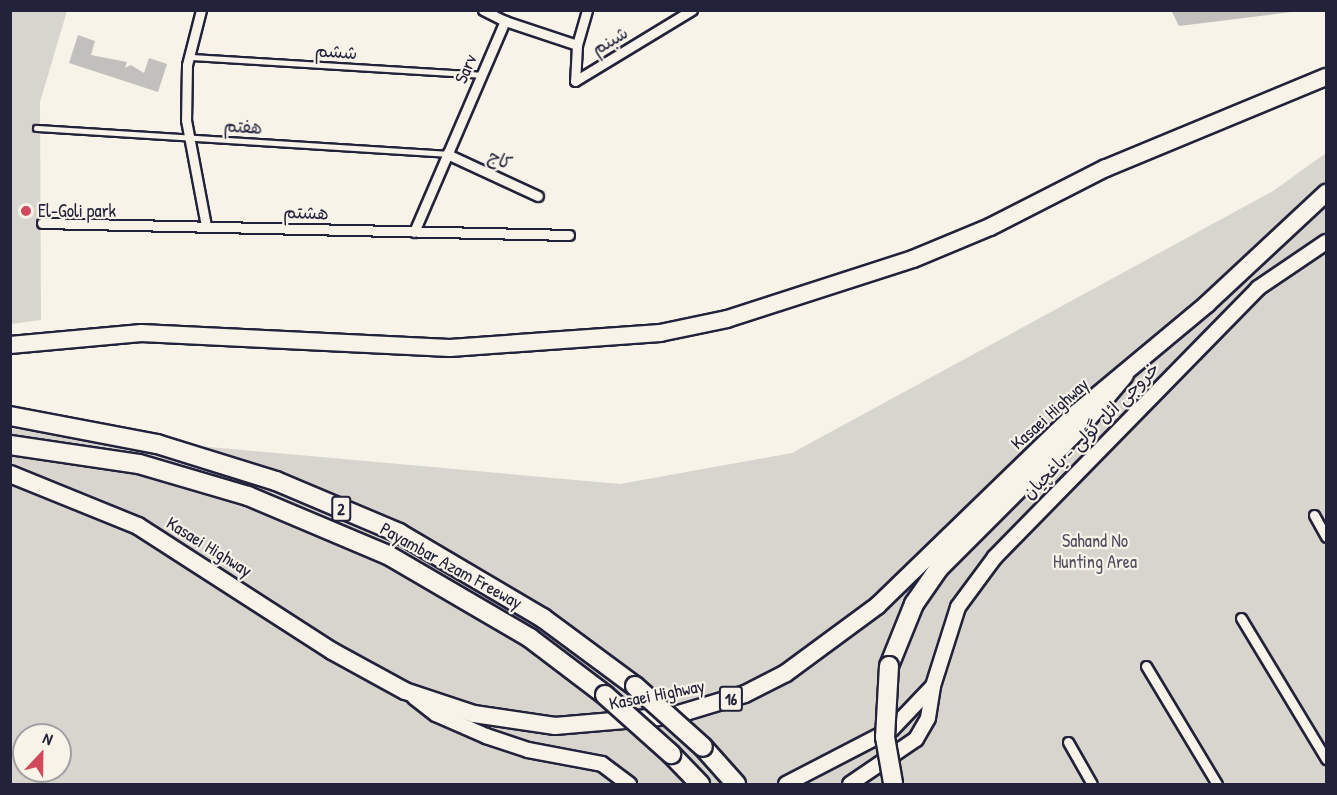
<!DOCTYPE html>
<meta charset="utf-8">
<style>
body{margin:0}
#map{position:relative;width:1337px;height:795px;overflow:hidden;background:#f7f3e8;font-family:"Patrick Hand","Playpen Sans Arabic",sans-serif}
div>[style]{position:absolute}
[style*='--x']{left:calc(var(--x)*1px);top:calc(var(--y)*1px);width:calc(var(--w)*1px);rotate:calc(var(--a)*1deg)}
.green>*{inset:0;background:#d8d5cf}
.building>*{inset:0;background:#c2bfbd}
.path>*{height:2px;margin-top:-1px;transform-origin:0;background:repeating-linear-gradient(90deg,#22223b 0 1.5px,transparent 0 6px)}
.roads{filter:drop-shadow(2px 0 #22223b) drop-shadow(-2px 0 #22223b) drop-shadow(0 2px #22223b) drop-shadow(0 -2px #22223b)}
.service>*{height:4.5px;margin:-2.25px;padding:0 2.25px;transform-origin:2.25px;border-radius:2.25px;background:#f7f3e8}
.minor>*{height:9px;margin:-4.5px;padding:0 4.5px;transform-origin:4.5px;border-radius:4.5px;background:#f7f3e8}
.secondary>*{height:14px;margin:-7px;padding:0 7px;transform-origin:7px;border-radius:7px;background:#f7f3e8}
.trunk>*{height:16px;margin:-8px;padding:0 8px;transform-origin:8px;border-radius:8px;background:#f7f3e8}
.motorway>*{height:18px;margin:-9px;padding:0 9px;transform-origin:9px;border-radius:9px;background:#f7f3e8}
.bridges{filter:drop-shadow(2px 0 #22223b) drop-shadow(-2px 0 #22223b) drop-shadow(0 2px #22223b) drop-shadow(0 -2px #22223b)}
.motorway-bridge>*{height:18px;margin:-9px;padding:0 9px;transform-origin:9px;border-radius:9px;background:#f7f3e8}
.dots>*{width:16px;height:16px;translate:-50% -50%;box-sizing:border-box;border:3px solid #f7f3e8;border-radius:50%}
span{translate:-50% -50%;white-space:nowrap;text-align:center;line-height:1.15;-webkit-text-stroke:4.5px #f7f3e8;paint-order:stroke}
.shield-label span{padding:2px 4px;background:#f7f3e8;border:2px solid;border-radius:4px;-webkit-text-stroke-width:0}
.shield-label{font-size:16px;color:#22223b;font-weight:700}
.street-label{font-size:18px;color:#22223b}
.poi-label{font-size:18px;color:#22223b}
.left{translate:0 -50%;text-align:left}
.park-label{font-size:18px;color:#504f60}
.frame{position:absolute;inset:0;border:12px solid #22223b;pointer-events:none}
.north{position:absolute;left:12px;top:723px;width:60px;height:60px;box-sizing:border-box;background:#f7f3e8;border:2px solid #a29fa3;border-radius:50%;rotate:22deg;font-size:16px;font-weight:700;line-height:24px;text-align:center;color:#22223b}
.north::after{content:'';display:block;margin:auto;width:21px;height:27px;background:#d1495b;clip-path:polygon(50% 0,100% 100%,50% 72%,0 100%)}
</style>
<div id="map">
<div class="green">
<div style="clip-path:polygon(11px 11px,67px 11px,40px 102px,41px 320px,11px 324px)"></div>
<div style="clip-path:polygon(evenodd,1326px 153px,1326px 784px,11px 784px,10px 429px,620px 484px,792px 453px,1273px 191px,1326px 153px,24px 735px,60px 735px,60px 771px,24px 771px,24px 735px)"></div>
</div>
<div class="building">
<div style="clip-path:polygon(1171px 10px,1291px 10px,1291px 12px,1179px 26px)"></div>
<div style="clip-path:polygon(78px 35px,95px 41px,91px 55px,127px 62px,125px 68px,131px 65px,144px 73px,149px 58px,167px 64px,158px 92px,69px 63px)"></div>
</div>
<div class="path">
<div style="--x:241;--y:784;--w:1;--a:0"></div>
</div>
<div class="roads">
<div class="service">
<div style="--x:190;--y:57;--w:293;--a:3.5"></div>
<div style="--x:36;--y:128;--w:412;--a:3.6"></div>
</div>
<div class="minor">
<div style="--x:201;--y:10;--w:57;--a:104.3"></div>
<div style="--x:187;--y:65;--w:55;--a:91"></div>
<div style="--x:186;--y:120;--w:108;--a:79.3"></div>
<div style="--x:483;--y:10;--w:25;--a:27"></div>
<div style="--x:577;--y:45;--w:36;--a:93"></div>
<div style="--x:575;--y:81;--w:137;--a:-31.3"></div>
<div style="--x:447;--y:154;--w:100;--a:24.8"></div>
<div style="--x:42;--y:223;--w:527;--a:1.3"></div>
<div style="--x:414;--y:232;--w:230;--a:-66.7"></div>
<div style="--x:505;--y:21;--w:76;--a:18.4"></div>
<div style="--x:577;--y:45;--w:36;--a:-74"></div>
<div style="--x:1314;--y:515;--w:25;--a:61"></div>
<div style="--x:1241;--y:618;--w:165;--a:58.9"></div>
<div style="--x:1146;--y:666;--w:138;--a:59"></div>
<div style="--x:1068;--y:742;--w:48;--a:60.3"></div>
</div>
<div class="secondary">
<div style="--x:414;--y:697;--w:28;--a:38"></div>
<div style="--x:436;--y:714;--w:55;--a:23.7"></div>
<div style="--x:486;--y:736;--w:44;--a:18.4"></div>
<div style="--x:528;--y:750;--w:75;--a:10.7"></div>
<div style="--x:602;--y:764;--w:34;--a:37"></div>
<div style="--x:786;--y:784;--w:119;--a:-27.4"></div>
<div style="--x:892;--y:729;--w:59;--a:-46.4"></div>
<div style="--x:850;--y:784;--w:80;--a:-34.3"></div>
<div style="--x:916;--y:739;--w:24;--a:-60"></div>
<div style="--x:928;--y:718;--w:32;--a:-81"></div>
<div style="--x:933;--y:686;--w:83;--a:-72.4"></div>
<div style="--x:958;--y:607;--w:62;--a:-53.5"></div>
<div style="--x:995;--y:557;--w:376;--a:-45.6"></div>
<div style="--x:1258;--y:288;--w:82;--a:-34.1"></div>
</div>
<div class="trunk">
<div style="--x:10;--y:345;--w:132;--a:-5.2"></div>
<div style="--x:141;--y:333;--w:309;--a:2.8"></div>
<div style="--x:450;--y:348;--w:211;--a:-4.1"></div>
<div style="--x:660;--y:333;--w:68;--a:-11.8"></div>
<div style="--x:727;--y:319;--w:195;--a:-17.9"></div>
<div style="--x:913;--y:259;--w:83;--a:-22.6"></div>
<div style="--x:990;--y:227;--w:130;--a:-27"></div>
<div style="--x:1106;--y:168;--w:238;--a:-22.5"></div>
<div style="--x:10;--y:474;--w:138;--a:22.1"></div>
<div style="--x:138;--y:526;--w:231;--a:32.8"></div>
<div style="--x:332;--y:651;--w:83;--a:28.7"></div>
<div style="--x:405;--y:691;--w:73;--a:18.4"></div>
<div style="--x:474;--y:714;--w:82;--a:8.4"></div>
<div style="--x:555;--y:726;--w:117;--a:-4.9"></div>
<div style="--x:672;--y:716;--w:76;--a:-16.8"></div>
<div style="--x:745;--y:694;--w:46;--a:-27.1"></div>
<div style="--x:786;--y:673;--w:113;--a:-36.4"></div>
<div style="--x:877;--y:606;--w:276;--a:-44.1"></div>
<div style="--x:1075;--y:414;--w:172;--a:-39.8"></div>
<div style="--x:1207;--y:304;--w:163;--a:-43"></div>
</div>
<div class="motorway">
<div style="--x:10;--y:416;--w:150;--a:10.8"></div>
<div style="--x:157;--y:444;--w:125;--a:17.3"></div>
<div style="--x:276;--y:481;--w:134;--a:22.9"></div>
<div style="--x:399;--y:533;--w:167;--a:30.6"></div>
<div style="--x:543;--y:618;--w:114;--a:36.5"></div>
<div style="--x:10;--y:445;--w:130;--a:8.4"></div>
<div style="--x:139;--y:464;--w:114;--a:16.4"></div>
<div style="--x:248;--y:496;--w:152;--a:22.9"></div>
<div style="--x:388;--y:555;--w:164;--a:30.3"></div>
<div style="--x:530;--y:638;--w:94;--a:37.2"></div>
<div style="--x:889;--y:666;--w:67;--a:-68"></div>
<div style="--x:914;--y:604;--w:44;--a:-55.2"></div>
<div style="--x:939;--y:568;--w:199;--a:-45"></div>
<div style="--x:1080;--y:427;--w:68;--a:-49.8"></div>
<div style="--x:703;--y:747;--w:50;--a:48.3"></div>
<div style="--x:671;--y:754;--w:42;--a:46"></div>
</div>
</div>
<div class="bridges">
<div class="motorway-bridge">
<div style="--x:889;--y:666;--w:71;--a:93.2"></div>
<div style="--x:885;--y:737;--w:47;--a:80.1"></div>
<div style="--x:635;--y:686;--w:91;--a:41.9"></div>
<div style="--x:605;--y:695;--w:89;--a:41.8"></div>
</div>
</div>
<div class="dots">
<div style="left:26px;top:211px;background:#d1495b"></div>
</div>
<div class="shield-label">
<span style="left:341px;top:509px">2</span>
<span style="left:731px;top:699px">16</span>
</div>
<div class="street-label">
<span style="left:610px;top:41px;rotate:-31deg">شبنم</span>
<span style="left:336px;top:52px;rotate:4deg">ششم</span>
<span style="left:466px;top:69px;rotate:-67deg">Sarv</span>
<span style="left:243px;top:127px;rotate:4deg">هفتم</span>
<span style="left:500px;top:160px;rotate:24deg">کاج</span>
<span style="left:306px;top:213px;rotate:2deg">هشتم</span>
<span style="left:1050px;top:414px;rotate:-42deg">Kasaei Highway</span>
<span style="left:1091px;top:431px;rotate:-45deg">خروجی ائل گؤلی - یاغچیان</span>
<span style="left:209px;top:547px;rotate:32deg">Kasaei Highway</span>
<span style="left:451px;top:566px;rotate:29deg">Payambar Azam Freeway</span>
<span style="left:657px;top:695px;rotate:-11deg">Kasaei Highway</span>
</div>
<div class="poi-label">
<span class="left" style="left:38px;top:211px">El-Goli park</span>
</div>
<div class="park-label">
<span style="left:1095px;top:552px">Sahand No<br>Hunting Area</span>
</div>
<div class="frame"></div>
<div class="north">N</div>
</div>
